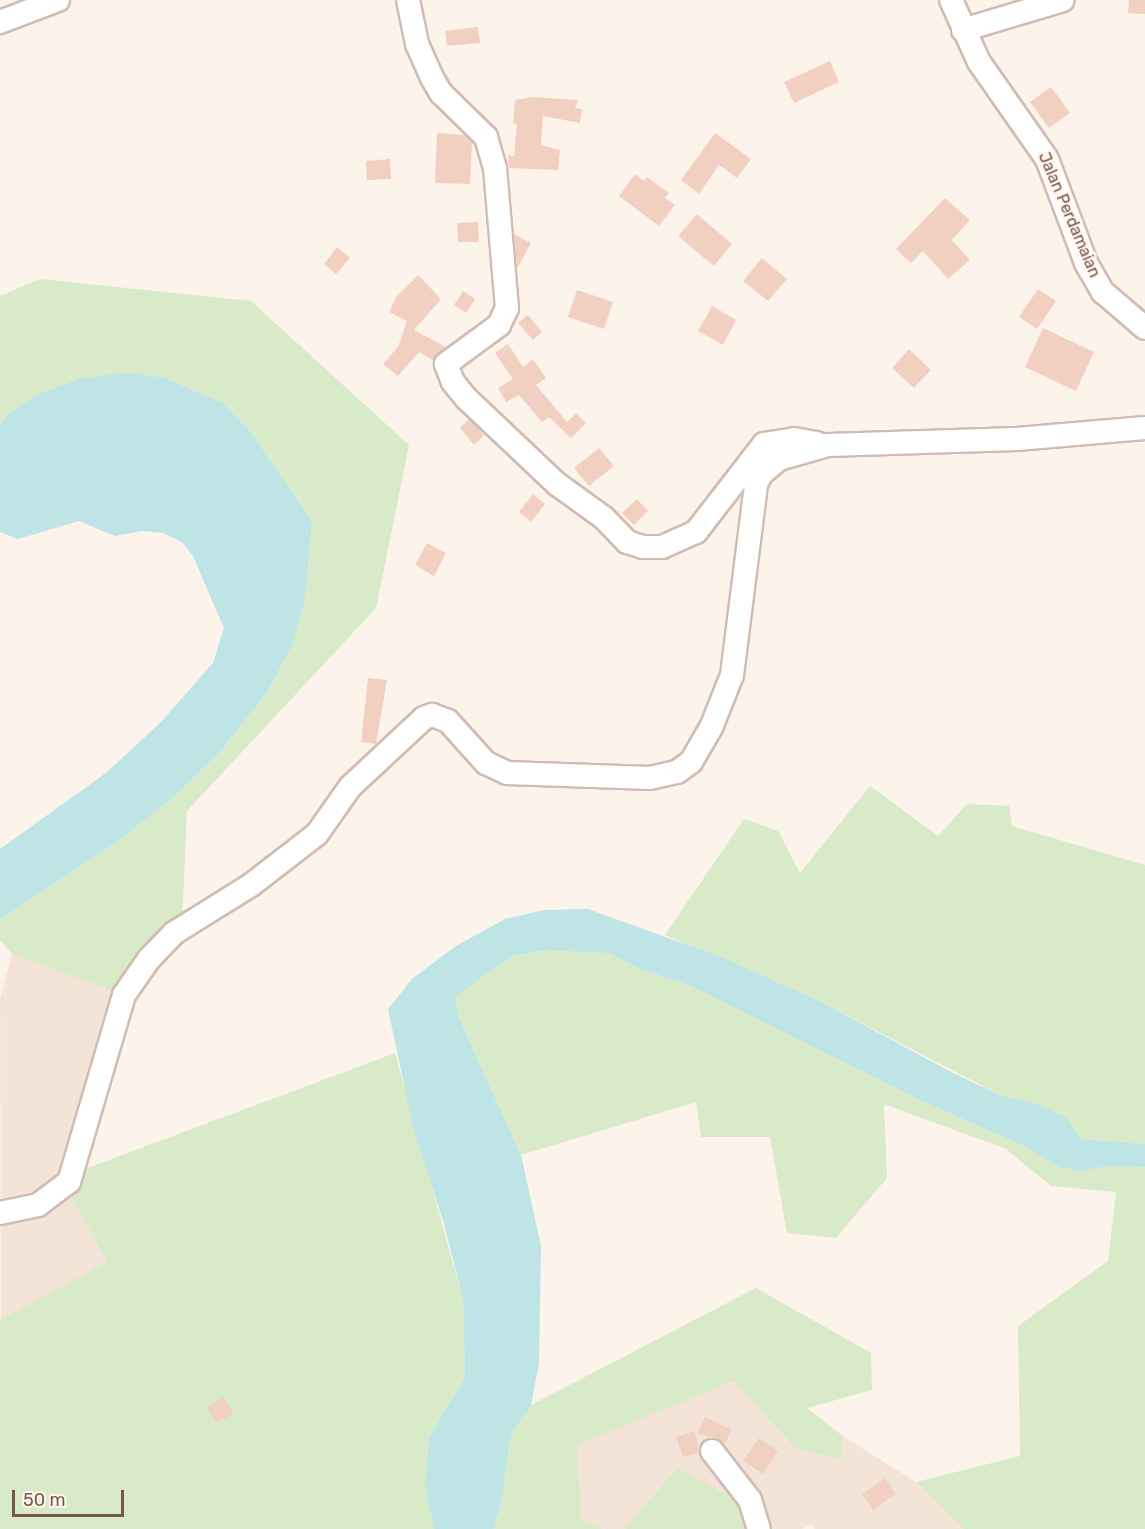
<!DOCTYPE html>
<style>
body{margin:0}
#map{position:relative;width:1145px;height:1529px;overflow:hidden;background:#fcf3ea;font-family:Rubik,sans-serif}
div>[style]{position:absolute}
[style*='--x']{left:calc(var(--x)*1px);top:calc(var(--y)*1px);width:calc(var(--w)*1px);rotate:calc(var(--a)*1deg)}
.residential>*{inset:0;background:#f4e4d8}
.green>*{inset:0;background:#d9eac8}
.water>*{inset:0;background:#bee4e6}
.building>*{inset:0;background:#f1d0c2}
.roads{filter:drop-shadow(2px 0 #d1bcb2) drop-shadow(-2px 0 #d1bcb2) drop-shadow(0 2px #d1bcb2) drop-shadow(0 -2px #d1bcb2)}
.minor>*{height:22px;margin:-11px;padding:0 11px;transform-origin:11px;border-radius:11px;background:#fff}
span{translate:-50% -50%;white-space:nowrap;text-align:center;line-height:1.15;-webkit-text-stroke:6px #fff7f0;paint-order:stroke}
.street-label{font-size:16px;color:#77574d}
.scale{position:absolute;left:12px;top:1490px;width:112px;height:27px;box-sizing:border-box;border:3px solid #77574d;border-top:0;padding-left:8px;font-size:18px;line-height:21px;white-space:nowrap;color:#77574d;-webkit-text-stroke:4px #fff7f0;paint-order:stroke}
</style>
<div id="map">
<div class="residential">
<div style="clip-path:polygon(12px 954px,118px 993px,61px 1178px,107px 1262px,1px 1322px,0 999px)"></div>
<div style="clip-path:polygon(734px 1381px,796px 1449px,842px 1460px,843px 1436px,916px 1482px,964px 1529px,815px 1529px,812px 1524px,802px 1529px,755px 1529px,677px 1468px,624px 1529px,603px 1529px,581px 1520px,576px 1445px)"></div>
</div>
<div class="green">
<div style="clip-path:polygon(40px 279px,251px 301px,409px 445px,376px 608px,187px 811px,182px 924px,118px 993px,12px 954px,0 940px,0 919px,113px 845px,168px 802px,219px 753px,265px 695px,305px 599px,312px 522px,251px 432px,223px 403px,165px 378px,6px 416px,0 424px,0 296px)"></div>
<div style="clip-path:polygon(870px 786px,938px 836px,967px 804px,1009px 806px,1012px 826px,1145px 865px,1145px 1144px,1080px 1139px,1037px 1104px,1000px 1095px,823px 1003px,665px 935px,744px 819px,778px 831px,800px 873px)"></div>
<div style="clip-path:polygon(579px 949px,608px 953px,640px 969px,691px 986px,924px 1102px,1022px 1145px,1061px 1168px,1083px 1171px,1107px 1166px,1145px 1167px,1145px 1529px,964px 1529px,916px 1482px,1020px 1456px,1018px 1326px,1108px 1261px,1116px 1192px,1051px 1186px,1006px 1149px,884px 1104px,887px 1178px,836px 1238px,787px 1233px,770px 1137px,701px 1137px,696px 1102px,521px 1155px,458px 1016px,456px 996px,512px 956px,545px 950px)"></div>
<div style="clip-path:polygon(395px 1053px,463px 1300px,465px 1377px,429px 1437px,425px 1486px,434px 1529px,0 1529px,0 1320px,107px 1262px,61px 1178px)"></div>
<div style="clip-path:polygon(756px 1288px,871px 1353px,872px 1390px,807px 1408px,843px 1436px,842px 1460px,796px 1449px,734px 1381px,577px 1445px,581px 1520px,603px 1529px,493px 1529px,501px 1504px,511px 1434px,531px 1405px)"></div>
<div style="clip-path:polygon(677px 1468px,752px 1509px,755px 1529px,624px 1529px)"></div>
</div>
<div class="water">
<div style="clip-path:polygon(127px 373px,165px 378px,223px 403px,251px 432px,312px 522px,305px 599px,291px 647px,265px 695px,219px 753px,168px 802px,113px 845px,0 919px,0 849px,106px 773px,161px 722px,213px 663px,224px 628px,193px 556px,183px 543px,164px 533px,142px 531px,115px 536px,79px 521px,18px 539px,0 532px,0 424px,6px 416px,34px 396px,82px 378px)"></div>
<div style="clip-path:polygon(588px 909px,721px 957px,823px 1003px,955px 1074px,1000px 1095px,1037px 1104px,1065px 1117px,1080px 1139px,1145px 1144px,1145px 1167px,1107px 1166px,1083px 1171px,1061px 1168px,1022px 1145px,924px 1102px,691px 986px,640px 969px,608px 953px,545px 950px,512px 956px,456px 996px,458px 1016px,521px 1155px,541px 1246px,539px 1363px,531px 1405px,511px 1434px,501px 1504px,493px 1529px,434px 1529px,425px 1486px,429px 1437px,465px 1377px,463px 1300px,445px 1227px,414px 1131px,388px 1009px,412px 979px,456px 946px,505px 919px,544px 910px)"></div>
</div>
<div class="building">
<div style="clip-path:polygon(1129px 0,1145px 0,1145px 14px,1128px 13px)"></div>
<div style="clip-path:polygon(478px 27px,480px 43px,447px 46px,445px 31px)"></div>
<div style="clip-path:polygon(830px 61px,839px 82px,794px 103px,784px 82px)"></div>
<div style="clip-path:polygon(1051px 87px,1070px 113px,1049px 128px,1030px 102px)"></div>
<div style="clip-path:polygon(532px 97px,578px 100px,575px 108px,582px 109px,580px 123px,543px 116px,541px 145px,560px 150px,558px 170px,509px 168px,508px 155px,514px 156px,517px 124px,513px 124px,515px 100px)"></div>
<div style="clip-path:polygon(437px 133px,464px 135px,472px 143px,470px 184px,435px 183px)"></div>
<div style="clip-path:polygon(715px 133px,751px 159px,737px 178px,719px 165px,699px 194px,681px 180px)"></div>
<div style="clip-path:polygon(390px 159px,391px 179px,367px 180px,366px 161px)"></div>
<div style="clip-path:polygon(635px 174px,644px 181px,647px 177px,669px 193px,665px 198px,675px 205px,659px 226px,619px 196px)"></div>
<div style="clip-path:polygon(945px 198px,970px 220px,952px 240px,970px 260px,948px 279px,923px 251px,911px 263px,896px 249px)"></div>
<div style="clip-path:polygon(697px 214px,732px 244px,714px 266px,678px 236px)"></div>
<div style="clip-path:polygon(478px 222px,479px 242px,458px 242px,457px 223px)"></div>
<div style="clip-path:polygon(514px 234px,531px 243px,518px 267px,517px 266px)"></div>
<div style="clip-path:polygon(337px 247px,350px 258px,336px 274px,324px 264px)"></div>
<div style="clip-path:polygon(762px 258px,787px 279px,768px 301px,743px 281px)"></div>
<div style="clip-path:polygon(418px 275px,441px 299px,414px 330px,446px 347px,433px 360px,419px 352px,398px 376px,383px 364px,398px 347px,407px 321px,389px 312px,397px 296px)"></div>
<div style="clip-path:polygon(1038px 289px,1056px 301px,1037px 329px,1019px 317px)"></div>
<div style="clip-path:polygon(577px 290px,613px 302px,604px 329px,568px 317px)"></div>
<div style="clip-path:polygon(463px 291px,475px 299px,466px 313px,454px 305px)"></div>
<div style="clip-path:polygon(712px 306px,736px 320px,723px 345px,698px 331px)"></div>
<div style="clip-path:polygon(528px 315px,542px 332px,533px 340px,518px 323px)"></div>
<div style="clip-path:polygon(1043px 328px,1094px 352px,1076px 391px,1025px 367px)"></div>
<div style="clip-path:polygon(508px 344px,523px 367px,533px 359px,546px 378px,536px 385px,567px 422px,576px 413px,586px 423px,571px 438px,549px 417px,542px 422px,519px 395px,506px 402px,498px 388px,513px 379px,495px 353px)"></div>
<div style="clip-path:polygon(909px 349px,931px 370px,914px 388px,892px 368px)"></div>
<div style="clip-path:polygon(469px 419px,484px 435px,474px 445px,460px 428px)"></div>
<div style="clip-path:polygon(599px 448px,614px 466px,589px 486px,574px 468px)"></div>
<div style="clip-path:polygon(533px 494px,545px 504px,531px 522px,519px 512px)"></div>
<div style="clip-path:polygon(637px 499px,648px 511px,634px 525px,622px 513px)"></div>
<div style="clip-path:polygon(427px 543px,446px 553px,434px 576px,415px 565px)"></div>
<div style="clip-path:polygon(368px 678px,387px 680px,376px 744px,361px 742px)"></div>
<div style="clip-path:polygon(224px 1397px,234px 1414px,216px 1423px,207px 1407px)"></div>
<div style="clip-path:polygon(705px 1417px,732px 1430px,724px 1445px,717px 1438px,697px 1434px)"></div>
<div style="clip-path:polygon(695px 1431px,699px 1453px,683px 1457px,676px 1437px)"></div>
<div style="clip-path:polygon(759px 1438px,778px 1451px,763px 1474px,743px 1461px)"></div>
<div style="clip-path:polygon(885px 1478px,896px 1494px,873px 1510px,862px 1494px)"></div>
</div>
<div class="roads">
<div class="minor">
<div style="--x:408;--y:0;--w:45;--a:78.4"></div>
<div style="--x:417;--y:44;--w:35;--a:66"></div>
<div style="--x:431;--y:76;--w:20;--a:60"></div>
<div style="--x:441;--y:93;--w:63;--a:44.4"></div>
<div style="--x:486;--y:137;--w:32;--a:74"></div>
<div style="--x:495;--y:168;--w:141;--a:85.1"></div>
<div style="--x:507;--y:308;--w:19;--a:115"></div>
<div style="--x:499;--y:325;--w:66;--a:143.7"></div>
<div style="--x:446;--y:364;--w:19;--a:69"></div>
<div style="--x:453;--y:382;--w:22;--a:51"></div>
<div style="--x:467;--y:399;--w:124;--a:43.4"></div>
<div style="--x:557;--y:484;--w:58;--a:35.9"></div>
<div style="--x:604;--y:518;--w:33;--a:46"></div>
<div style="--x:627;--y:542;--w:17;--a:17"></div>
<div style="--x:643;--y:547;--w:19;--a:0"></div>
<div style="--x:662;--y:547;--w:37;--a:-24"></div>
<div style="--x:696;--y:532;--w:111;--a:-52.3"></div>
<div style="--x:764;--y:444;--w:30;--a:-9"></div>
<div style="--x:794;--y:439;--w:23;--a:10"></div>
<div style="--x:951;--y:0;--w:68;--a:65.7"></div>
<div style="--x:979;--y:62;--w:118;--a:55"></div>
<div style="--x:1047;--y:159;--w:111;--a:69.4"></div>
<div style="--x:1086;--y:263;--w:34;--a:60"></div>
<div style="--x:1103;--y:292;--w:55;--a:40.6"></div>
<div style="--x:0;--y:22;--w:62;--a:-20.8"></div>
<div style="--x:963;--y:30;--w:104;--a:-16.7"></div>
<div style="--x:0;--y:1213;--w:39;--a:-12"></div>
<div style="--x:38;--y:1205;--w:39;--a:-37"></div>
<div style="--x:69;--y:1182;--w:195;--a:-73.6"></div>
<div style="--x:124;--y:995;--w:44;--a:-55.2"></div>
<div style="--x:149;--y:959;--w:36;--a:-46"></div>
<div style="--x:174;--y:933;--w:91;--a:-31.9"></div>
<div style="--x:251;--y:885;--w:83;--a:-37.7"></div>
<div style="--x:317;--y:834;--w:57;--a:-54.9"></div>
<div style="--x:350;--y:787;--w:101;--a:-43"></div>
<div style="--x:424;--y:718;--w:9;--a:-21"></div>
<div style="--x:432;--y:715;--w:17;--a:21"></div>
<div style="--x:448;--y:721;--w:57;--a:47.9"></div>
<div style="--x:486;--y:763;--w:23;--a:25"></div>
<div style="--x:507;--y:773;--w:143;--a:2"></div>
<div style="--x:650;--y:778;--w:28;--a:-13"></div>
<div style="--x:677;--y:772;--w:17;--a:-36"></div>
<div style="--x:691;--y:762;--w:39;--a:-60"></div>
<div style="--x:711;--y:728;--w:57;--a:-68.4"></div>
<div style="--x:732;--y:675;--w:193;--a:-82.8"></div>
<div style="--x:756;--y:484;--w:11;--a:-63"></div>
<div style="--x:761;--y:474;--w:23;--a:-40"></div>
<div style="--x:779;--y:459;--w:51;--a:-15.9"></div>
<div style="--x:828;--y:445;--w:189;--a:-1.8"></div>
<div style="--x:1017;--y:439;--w:128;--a:-4.9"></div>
<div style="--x:712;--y:1451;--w:62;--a:52.2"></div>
<div style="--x:750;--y:1500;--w:30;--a:73"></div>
</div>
</div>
<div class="street-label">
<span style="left:1069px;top:215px;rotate:67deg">Jalan Perdamaian</span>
</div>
<div class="scale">50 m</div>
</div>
